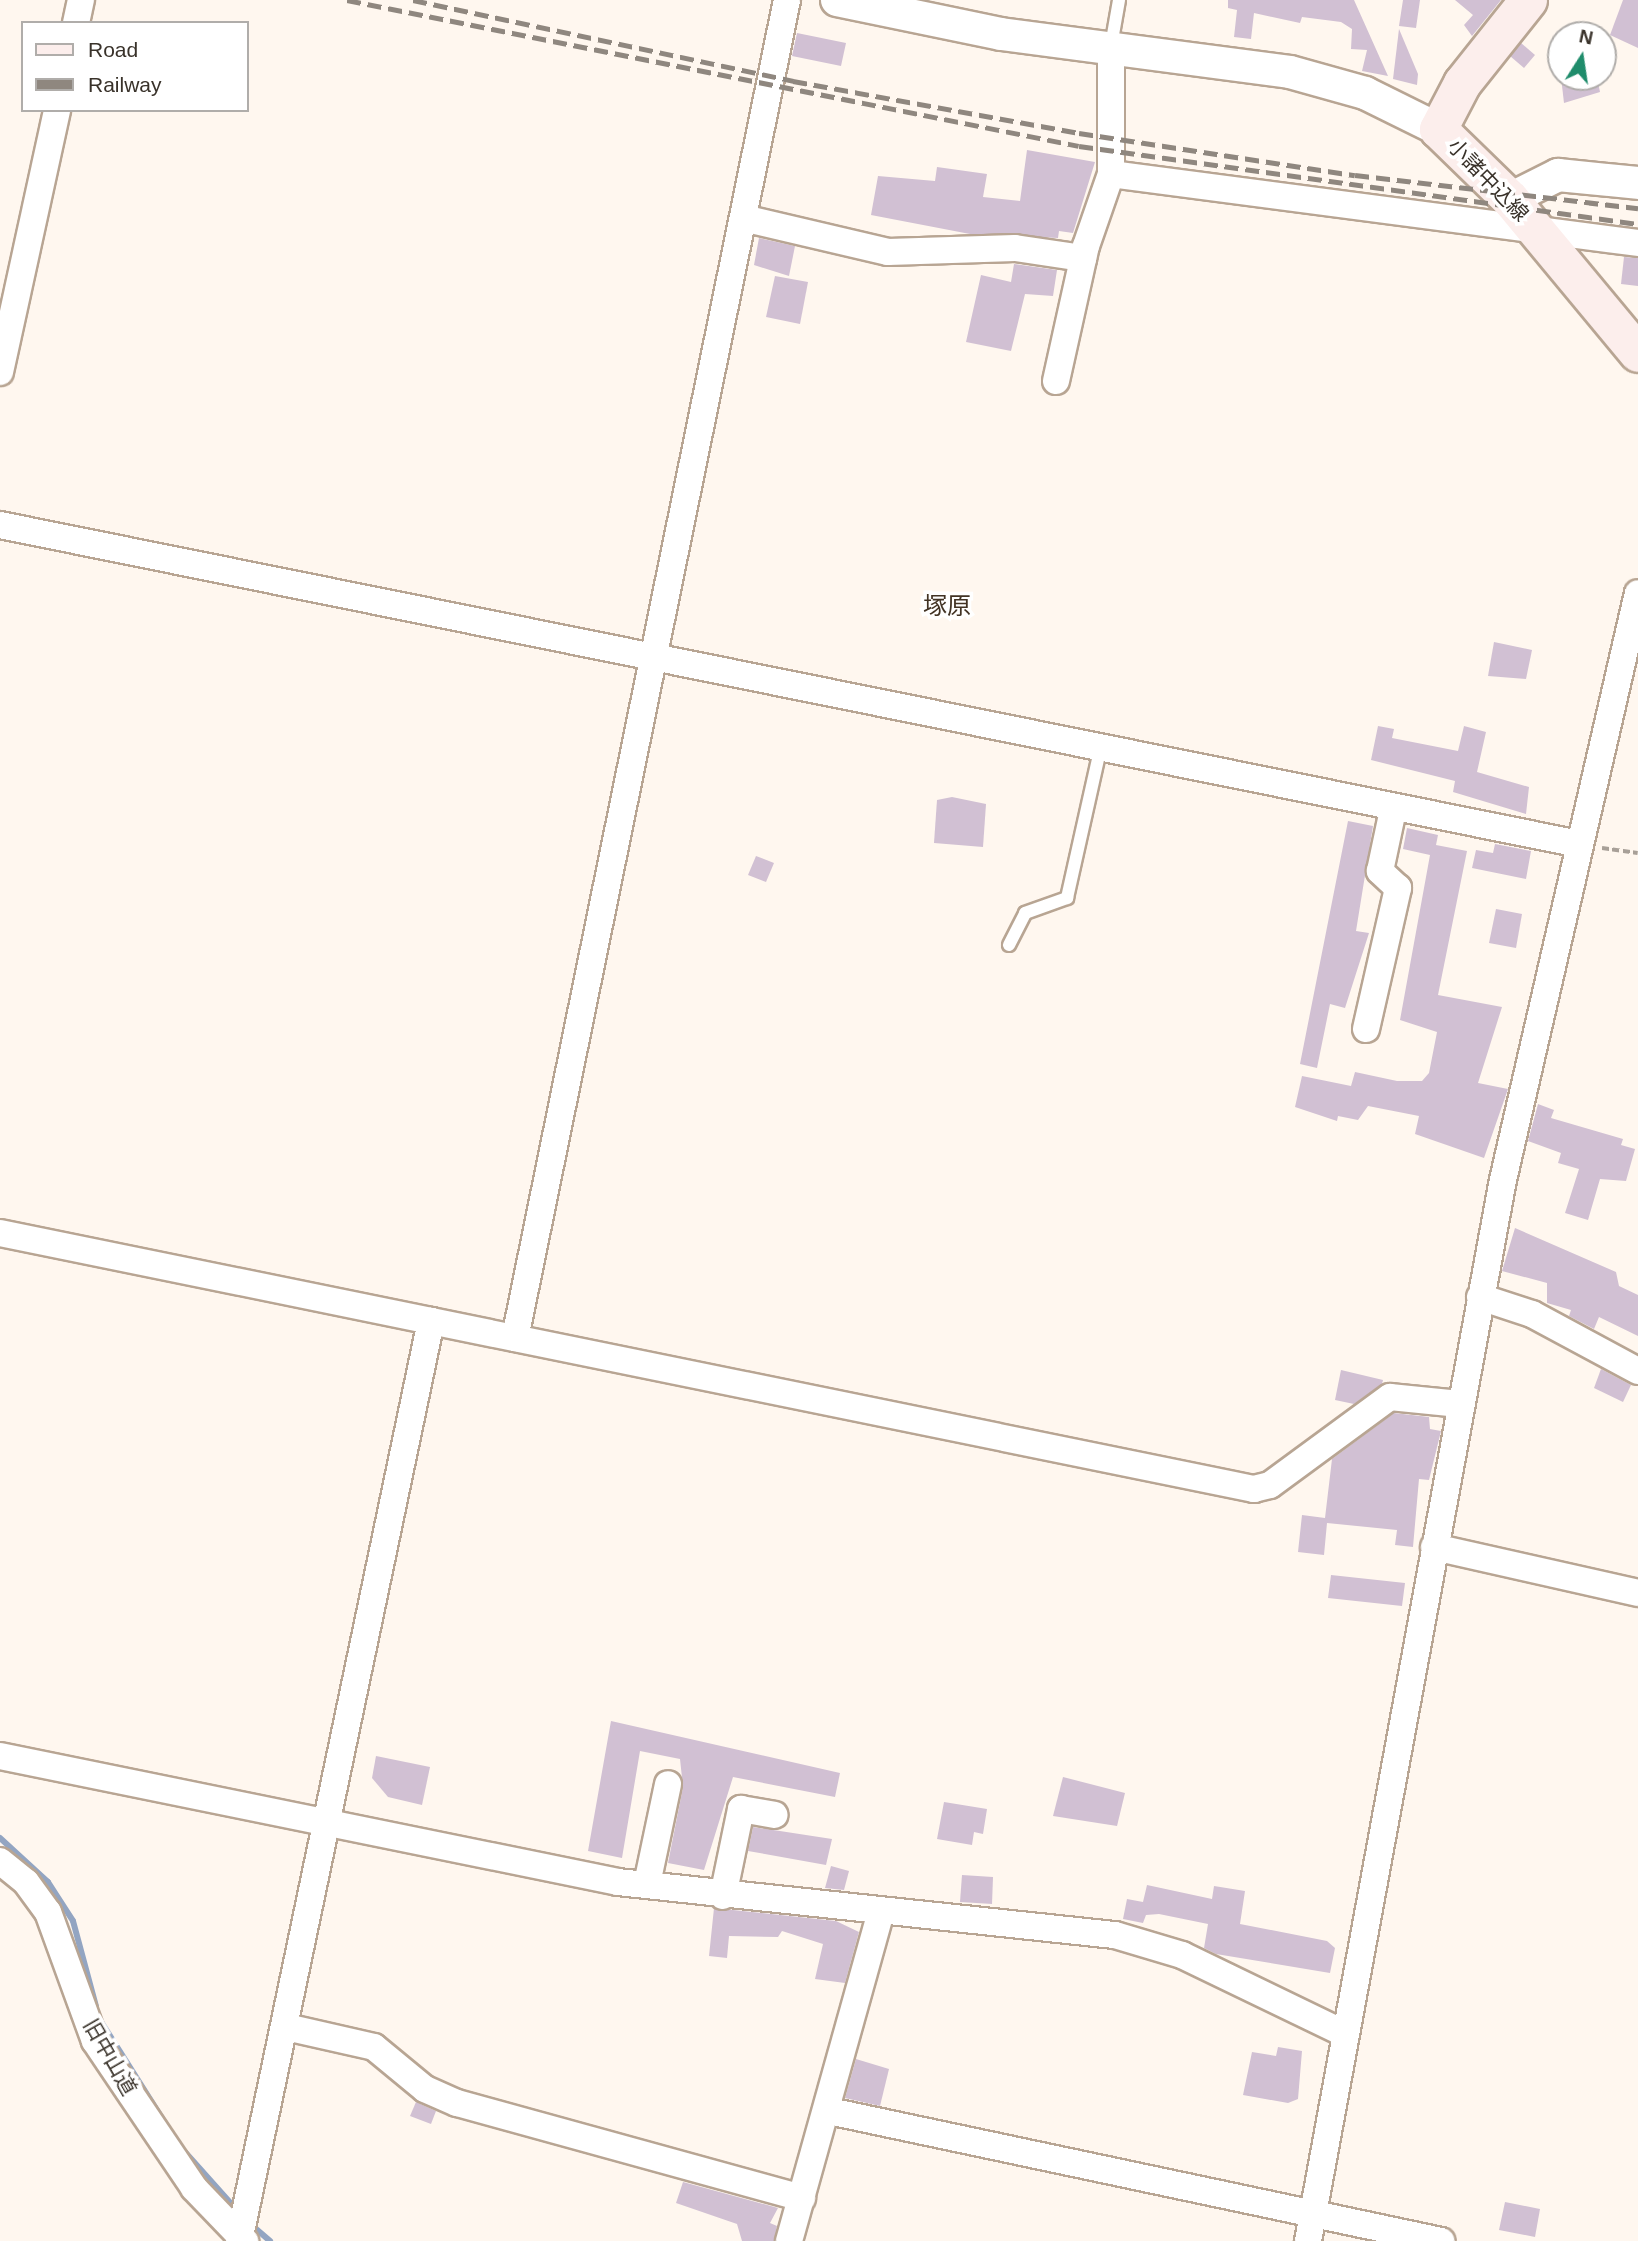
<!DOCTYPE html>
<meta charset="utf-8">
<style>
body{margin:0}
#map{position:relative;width:1638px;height:2241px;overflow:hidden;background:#fff7ef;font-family:Arial,"Noto Sans JP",sans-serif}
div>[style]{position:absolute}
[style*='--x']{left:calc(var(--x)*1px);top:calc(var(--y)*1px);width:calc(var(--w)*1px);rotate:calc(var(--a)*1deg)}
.stream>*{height:6px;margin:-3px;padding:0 3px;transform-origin:3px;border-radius:3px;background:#93a5c2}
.building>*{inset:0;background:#d1c0d3}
.path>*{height:3.5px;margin-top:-1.75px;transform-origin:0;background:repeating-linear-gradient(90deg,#a8a098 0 7px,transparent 0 10.5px)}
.roads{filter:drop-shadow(2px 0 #b8a593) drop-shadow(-2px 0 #b8a593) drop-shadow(0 2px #b8a593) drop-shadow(0 -2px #b8a593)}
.service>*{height:12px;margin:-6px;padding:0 6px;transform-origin:6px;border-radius:6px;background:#fff}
.minor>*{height:26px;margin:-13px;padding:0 13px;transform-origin:13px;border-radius:13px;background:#fff}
.tertiary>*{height:32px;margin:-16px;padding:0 16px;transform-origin:16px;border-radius:16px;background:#fff}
.secondary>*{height:37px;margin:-18.5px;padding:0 18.5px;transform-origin:18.5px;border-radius:18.5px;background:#fceeec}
.rail>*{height:5px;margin-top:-2.5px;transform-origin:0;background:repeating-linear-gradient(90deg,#8f877f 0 14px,transparent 0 21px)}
span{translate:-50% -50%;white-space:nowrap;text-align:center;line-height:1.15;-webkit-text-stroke:7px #fff;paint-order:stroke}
.street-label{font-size:21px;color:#39322a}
.quarter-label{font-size:24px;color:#423324}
.legend{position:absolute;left:21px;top:21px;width:228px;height:91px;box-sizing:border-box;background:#fff;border:2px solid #b0adaa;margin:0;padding:9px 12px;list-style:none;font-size:21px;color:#39322a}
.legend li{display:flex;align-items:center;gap:14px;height:35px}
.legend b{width:35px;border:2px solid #b0adaa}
.north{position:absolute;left:1547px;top:21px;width:70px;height:70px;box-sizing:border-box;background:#fff;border:2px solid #b0adaa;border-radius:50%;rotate:12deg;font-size:19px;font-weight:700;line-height:28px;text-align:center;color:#39322a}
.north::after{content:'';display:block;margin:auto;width:24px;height:32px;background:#1f8c6b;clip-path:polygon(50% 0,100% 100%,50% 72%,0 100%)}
</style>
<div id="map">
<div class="stream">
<div style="--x:0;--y:1838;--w:65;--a:42.5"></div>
<div style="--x:48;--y:1882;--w:46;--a:57.3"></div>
<div style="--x:73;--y:1921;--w:88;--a:74.9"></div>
<div style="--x:100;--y:2020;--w:129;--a:57.7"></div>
<div style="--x:185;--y:2152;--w:75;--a:48.2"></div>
<div style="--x:255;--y:2228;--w:20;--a:41"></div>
</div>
<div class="building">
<div style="clip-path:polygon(1228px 0,1354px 0,1388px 76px,1362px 71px,1367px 50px,1351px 49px,1352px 29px,1341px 22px,1302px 17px,1300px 23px,1254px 13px,1251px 39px,1234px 37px,1237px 10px,1228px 8px)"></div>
<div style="clip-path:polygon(1403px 0,1420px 0,1416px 28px,1399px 26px)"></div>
<div style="clip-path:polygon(1455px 0,1501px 0,1472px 36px,1464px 25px,1473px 15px)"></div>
<div style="clip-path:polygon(1623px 0,1638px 0,1638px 48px,1610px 35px)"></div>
<div style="clip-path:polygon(1399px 29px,1418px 74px,1417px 85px,1393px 79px)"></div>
<div style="clip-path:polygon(797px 33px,846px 43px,841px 66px,792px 56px)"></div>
<div style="clip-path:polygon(1521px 43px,1535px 55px,1524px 68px,1510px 56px)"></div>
<div style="clip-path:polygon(1561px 77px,1597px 77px,1600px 92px,1564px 103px)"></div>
<div style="clip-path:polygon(1027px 150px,1095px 162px,1073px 233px,1059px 231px,1058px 238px,970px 234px,871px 215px,878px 176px,935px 181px,937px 167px,987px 174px,983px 197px,1020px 201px)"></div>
<div style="clip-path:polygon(759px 238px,795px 246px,789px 276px,754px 265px)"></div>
<div style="clip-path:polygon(1624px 257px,1638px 258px,1638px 286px,1621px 284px)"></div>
<div style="clip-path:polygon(1014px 264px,1057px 270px,1053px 296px,1025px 294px,1011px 351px,966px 342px,981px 275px,1011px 282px)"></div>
<div style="clip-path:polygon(775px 276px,808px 282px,800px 324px,766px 317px)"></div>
<div style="clip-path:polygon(1494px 642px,1532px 650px,1526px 679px,1488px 676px)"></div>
<div style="clip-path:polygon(1378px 726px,1394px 729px,1392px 738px,1458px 751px,1464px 726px,1486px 732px,1477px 772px,1529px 787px,1526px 814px,1453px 792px,1455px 781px,1371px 760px)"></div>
<div style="clip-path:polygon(952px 797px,986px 804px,983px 847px,934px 843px,937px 800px)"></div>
<div style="clip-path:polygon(1348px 821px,1373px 826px,1356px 931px,1369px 933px,1345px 1008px,1330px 1004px,1317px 1068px,1300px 1064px)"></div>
<div style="clip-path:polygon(1407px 828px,1438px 835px,1436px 845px,1467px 851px,1438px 995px,1502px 1007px,1478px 1083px,1508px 1089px,1484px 1158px,1415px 1134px,1419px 1116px,1368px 1106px,1358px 1120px,1338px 1116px,1337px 1121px,1295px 1107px,1302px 1076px,1351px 1086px,1355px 1072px,1397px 1081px,1422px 1081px,1429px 1073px,1437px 1032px,1400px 1020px,1430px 855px,1403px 849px)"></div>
<div style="clip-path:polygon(1495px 844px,1531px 851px,1526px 879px,1472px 868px,1476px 850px,1493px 853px)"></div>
<div style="clip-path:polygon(756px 856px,774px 863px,766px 882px,748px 875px)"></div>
<div style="clip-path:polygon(1496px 909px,1522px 914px,1516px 948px,1489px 943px)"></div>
<div style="clip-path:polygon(1538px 1104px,1554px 1110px,1551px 1118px,1623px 1139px,1621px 1145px,1635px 1149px,1626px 1181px,1600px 1179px,1588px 1220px,1565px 1213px,1579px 1169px,1558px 1163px,1561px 1153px,1528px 1141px)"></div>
<div style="clip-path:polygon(1515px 1228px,1616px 1272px,1619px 1286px,1638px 1295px,1638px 1336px,1599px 1317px,1594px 1329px,1569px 1316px,1571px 1310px,1547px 1303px,1547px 1283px,1502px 1271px)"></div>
<div style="clip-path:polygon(1601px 1369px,1631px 1385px,1623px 1402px,1594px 1388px)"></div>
<div style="clip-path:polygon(1341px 1370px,1383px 1380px,1382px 1384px,1354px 1404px,1335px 1400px)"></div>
<div style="clip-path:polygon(1394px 1413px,1429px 1417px,1430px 1429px,1441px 1431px,1429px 1480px,1419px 1479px,1413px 1547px,1395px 1545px,1397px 1530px,1327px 1523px,1324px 1555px,1298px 1552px,1302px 1515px,1325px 1518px,1332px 1459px)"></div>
<div style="clip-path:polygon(1331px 1575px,1405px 1583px,1402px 1606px,1328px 1598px)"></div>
<div style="clip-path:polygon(611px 1721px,840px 1773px,835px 1797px,733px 1777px,704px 1870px,668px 1863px,683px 1787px,680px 1759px,640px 1751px,622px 1858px,588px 1851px)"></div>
<div style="clip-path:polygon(376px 1756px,430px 1767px,422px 1805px,388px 1797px,372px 1778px)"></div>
<div style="clip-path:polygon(1063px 1777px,1125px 1793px,1117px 1826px,1053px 1816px)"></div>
<div style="clip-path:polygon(944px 1802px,987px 1809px,983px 1834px,974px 1832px,972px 1845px,937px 1839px)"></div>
<div style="clip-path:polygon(753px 1827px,832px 1839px,826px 1865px,748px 1851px)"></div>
<div style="clip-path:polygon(831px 1866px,849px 1871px,844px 1890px,825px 1888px)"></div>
<div style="clip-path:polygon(962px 1875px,993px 1877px,992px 1904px,960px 1902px)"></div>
<div style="clip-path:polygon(1147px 1885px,1212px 1899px,1214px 1886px,1245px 1891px,1240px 1924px,1327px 1941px,1335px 1948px,1330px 1973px,1216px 1954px,1204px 1948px,1208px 1924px,1159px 1914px,1146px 1915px,1143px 1923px,1123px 1919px,1127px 1899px,1143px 1902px)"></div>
<div style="clip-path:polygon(714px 1908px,836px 1921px,859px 1932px,845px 1983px,815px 1979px,823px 1944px,782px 1931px,778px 1937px,729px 1936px,727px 1958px,709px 1956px)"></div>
<div style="clip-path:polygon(1278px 2047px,1302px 2051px,1298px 2099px,1288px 2103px,1243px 2095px,1252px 2052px,1276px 2056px)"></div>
<div style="clip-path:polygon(856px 2059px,889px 2069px,880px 2106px,845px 2098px)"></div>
<div style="clip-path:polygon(416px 2102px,436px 2111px,431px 2124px,410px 2116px)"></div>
<div style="clip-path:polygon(683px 2182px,778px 2208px,770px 2223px,777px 2226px,774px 2241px,742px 2241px,737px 2224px,676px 2203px)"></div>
<div style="clip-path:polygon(1505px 2202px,1540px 2209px,1535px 2237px,1499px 2230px)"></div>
</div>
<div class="path">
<div style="--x:1602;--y:848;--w:36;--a:8"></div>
</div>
<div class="roads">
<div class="service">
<div style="--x:1111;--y:46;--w:47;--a:-80.1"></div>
<div style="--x:1009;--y:945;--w:36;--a:-63"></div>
<div style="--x:1025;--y:913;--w:45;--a:-19.7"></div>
<div style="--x:1067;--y:898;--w:156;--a:-77.4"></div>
</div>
<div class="minor">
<div style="--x:76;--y:23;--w:24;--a:-78"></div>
<div style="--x:1111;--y:174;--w:531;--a:7.46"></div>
<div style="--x:743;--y:218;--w:149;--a:13.2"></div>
<div style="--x:888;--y:252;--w:127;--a:-1.8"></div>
<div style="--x:1015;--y:248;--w:69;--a:8.4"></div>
<div style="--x:0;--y:372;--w:268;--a:-77.7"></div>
<div style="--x:1056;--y:381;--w:138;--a:-77.5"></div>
<div style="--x:1086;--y:246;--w:76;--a:-70.9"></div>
<div style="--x:1111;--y:174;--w:128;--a:-90"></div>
<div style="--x:0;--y:525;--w:1611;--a:11.42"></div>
<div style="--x:1366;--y:1029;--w:145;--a:-77.2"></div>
<div style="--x:1398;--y:888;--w:25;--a:-137"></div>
<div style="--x:1380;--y:871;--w:62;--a:-78"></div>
<div style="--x:0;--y:1233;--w:1280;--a:11.54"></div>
<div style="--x:1254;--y:1489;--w:16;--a:-14"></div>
<div style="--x:1270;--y:1485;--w:149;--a:-36.3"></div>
<div style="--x:1390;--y:1397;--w:70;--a:5.7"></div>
<div style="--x:1480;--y:1297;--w:55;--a:18.1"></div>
<div style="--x:1532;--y:1314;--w:120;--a:28.3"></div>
<div style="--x:515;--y:1338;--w:1365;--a:-78.51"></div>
<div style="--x:1434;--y:1547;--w:209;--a:12.7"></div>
<div style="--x:0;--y:1756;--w:631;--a:11.52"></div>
<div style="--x:618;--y:1882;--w:500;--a:6.1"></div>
<div style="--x:1115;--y:1935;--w:70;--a:16.6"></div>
<div style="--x:1182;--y:1955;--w:179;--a:25.8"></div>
<div style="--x:0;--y:1861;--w:33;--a:39"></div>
<div style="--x:26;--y:1882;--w:37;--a:54"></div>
<div style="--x:48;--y:1912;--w:137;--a:70"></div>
<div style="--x:95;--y:2041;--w:177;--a:56"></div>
<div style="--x:194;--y:2188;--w:74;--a:46.1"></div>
<div style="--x:647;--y:1884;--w:102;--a:-78.1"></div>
<div style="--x:723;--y:1896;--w:89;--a:-78.3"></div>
<div style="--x:741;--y:1809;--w:34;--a:10"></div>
<div style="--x:286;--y:2027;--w:90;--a:12.8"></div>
<div style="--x:374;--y:2047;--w:66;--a:39.5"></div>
<div style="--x:425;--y:2089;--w:35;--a:24"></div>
<div style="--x:457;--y:2103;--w:358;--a:15.4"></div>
<div style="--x:829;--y:2111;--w:626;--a:11.99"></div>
<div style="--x:239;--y:2241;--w:940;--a:-78.21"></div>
<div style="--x:789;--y:2241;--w:338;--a:-74.4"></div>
<div style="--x:1308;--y:2241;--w:1079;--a:-79.59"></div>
<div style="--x:1503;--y:1180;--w:602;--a:-77.05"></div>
</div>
<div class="tertiary">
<div style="--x:837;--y:0;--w:167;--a:11.7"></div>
<div style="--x:1001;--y:34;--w:291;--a:7.5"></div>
<div style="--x:1290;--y:72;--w:78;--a:15.6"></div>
<div style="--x:1365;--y:93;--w:81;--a:26.3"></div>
<div style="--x:1510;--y:199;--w:54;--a:-26.6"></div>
<div style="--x:1558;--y:175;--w:80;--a:5.7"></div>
</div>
<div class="secondary">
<div style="--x:1528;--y:0;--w:106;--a:128.5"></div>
<div style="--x:1462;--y:83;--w:52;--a:117.6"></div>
<div style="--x:1438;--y:129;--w:100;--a:44.2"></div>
<div style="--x:1510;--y:199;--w:200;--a:50.3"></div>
</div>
</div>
<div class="rail">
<div style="--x:347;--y:0;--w:746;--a:11.28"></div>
<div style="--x:1079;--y:146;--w:564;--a:7.94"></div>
<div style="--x:413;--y:0;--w:389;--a:12"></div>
<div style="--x:793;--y:81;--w:291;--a:10.3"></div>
<div style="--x:1079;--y:133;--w:279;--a:8.7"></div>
<div style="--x:1355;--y:175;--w:285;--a:6.7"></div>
</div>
<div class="street-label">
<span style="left:1488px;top:180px;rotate:46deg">小諸中込線</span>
<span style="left:110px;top:2057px;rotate:60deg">旧中山道</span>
</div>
<div class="quarter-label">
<span style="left:947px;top:606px">塚原</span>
</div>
<ul class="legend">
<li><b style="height:9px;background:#fceeec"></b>Road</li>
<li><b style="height:9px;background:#8f877f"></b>Railway</li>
</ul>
<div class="north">N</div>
</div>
